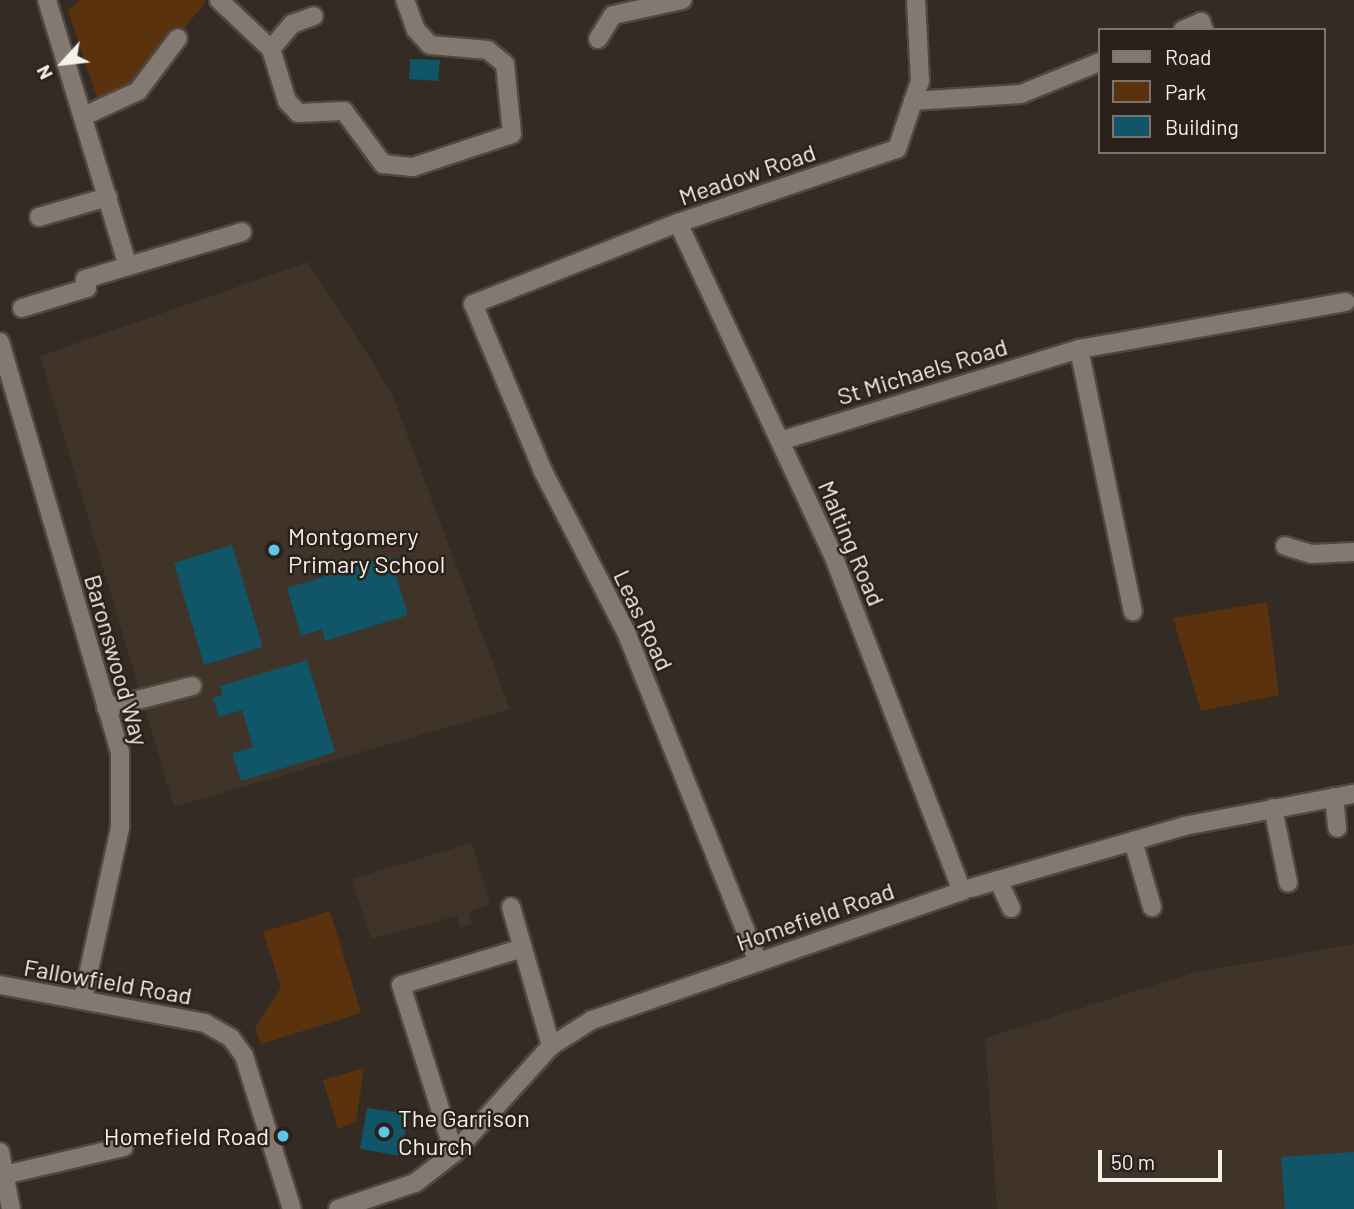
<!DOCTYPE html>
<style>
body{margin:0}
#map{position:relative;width:1354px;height:1209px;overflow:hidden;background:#332b24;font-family:Barlow,sans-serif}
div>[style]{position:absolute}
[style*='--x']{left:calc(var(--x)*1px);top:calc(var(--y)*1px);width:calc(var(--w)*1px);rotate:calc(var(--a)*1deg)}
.built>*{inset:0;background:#403328}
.green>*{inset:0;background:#5a330e}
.building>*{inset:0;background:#105668}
.roads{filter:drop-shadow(2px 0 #504842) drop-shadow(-2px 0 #504842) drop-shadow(0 2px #504842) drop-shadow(0 -2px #504842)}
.minor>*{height:18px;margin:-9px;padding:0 9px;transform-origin:9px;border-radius:9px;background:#837971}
.dots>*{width:19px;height:19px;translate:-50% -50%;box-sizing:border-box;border:4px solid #29211a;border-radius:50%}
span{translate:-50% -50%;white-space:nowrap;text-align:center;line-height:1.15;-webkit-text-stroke:5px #29211a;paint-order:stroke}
.street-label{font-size:24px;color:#f6f0eb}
.poi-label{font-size:24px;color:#f6f0eb}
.left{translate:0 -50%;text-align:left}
.right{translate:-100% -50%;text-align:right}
.legend{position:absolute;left:1098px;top:28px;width:228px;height:126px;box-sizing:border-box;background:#29211a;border:2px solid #7b746e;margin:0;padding:9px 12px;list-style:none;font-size:21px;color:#f6f0eb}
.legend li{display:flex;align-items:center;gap:14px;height:35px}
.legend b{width:35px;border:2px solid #7b746e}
.north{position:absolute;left:28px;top:28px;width:70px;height:70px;-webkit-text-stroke:5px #29211a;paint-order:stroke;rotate:243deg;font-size:19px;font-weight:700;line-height:28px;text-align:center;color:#f6f0eb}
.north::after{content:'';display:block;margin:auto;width:24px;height:32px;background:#f6f0eb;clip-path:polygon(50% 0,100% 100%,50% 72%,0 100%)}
.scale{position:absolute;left:1098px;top:1150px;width:124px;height:32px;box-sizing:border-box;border:4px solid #f6f0eb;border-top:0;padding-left:9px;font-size:21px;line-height:24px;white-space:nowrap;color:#f6f0eb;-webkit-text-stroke:5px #29211a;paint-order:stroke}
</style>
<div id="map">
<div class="built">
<div style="clip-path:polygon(308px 262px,391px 391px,510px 709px,174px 807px,40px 356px)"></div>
<div style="clip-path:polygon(472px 843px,490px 904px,469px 912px,472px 924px,460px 927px,457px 916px,371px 939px,352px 879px)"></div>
<div style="clip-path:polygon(1354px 944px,1354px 1209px,997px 1209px,985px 1038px,1193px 973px)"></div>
</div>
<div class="green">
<div style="clip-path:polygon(80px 0,205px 0,206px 1px,135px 91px,99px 104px,68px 10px)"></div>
<div style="clip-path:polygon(1267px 602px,1279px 695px,1201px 711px,1173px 618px)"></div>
<div style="clip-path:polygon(330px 911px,361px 1013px,261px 1044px,255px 1028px,281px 987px,263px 932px)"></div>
<div style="clip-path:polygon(364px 1068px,356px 1122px,338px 1129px,323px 1080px)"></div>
</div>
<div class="building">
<div style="clip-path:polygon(410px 59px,440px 60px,438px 81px,409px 79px)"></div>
<div style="clip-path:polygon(232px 545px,263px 647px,204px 665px,174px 563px)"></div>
<div style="clip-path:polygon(390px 556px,408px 615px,325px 641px,322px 629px,301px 636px,287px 588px)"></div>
<div style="clip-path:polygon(307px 660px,335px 752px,241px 781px,232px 753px,253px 747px,242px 710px,219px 717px,213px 698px,223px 695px,220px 686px)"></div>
<div style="clip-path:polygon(367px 1108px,408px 1114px,401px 1156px,360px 1149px)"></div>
<div style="clip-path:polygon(1354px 1152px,1354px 1209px,1285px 1209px,1281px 1157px)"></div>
</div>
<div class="roads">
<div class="minor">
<div style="--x:47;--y:0;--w:278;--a:73.1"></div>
<div style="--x:219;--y:0;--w:71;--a:43.3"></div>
<div style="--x:271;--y:49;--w:54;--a:72.9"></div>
<div style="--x:287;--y:101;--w:16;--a:47"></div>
<div style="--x:298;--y:113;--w:46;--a:-2.5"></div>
<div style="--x:344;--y:111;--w:66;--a:53.7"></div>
<div style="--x:383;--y:164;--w:30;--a:6"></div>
<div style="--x:413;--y:167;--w:104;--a:-18.4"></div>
<div style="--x:512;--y:134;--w:70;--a:-95.7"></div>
<div style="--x:505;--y:64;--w:22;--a:-141"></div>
<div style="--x:488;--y:50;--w:58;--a:-175.1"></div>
<div style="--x:430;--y:45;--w:21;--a:-133"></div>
<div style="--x:416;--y:30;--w:32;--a:-110"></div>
<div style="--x:1183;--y:30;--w:20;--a:-24"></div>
<div style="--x:1201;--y:22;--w:9;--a:69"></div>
<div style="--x:598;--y:39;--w:28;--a:-58"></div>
<div style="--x:613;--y:15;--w:71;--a:-12.3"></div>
<div style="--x:271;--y:49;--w:33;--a:-50"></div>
<div style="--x:292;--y:24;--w:23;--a:-20"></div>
<div style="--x:913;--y:101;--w:108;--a:-3.7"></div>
<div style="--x:1021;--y:94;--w:85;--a:-22.1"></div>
<div style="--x:84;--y:116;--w:60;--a:-24.8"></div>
<div style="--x:138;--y:91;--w:66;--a:-53"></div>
<div style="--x:39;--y:217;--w:72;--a:-16.2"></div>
<div style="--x:22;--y:308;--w:68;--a:-17.1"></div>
<div style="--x:87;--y:288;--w:9;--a:-103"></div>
<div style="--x:85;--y:279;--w:164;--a:-16.7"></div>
<div style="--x:0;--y:342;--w:427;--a:73.7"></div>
<div style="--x:120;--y:752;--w:76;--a:90"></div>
<div style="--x:120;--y:828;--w:174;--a:102.3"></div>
<div style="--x:1079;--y:349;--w:268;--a:78.4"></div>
<div style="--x:780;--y:441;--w:313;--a:-17.1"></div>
<div style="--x:1079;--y:349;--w:271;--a:-10"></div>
<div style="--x:1285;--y:546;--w:28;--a:17"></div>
<div style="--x:1312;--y:554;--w:42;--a:-2.7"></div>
<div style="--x:106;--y:708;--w:89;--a:-14.3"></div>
<div style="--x:1334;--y:797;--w:31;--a:84"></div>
<div style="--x:1273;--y:808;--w:76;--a:78.5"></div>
<div style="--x:1133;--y:841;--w:69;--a:73.9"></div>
<div style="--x:998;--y:880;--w:31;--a:65"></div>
<div style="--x:971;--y:888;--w:222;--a:-16.2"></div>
<div style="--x:1184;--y:826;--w:173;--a:-10.7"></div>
<div style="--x:511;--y:907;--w:145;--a:73.9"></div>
<div style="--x:758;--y:962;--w:355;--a:-111.8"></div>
<div style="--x:626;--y:632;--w:181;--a:-117.3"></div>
<div style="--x:543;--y:471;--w:181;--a:-112.7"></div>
<div style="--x:473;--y:304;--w:220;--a:-21.6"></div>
<div style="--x:678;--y:223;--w:231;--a:-18.7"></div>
<div style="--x:897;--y:149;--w:72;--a:-71.3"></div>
<div style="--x:920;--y:81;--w:81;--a:-92.8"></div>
<div style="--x:0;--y:985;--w:208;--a:10.5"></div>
<div style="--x:205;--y:1023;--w:30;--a:30"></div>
<div style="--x:231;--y:1038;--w:22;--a:54"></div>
<div style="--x:244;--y:1056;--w:160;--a:72.6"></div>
<div style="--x:0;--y:1152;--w:58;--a:79.1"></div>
<div style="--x:454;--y:1153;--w:176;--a:-107.5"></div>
<div style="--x:401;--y:985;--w:127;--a:-16.9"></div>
<div style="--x:0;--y:1176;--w:127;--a:-13.2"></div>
<div style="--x:338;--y:1209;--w:81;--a:-18.7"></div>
<div style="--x:415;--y:1183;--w:49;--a:-37.6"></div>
<div style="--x:454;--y:1153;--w:144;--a:-47.8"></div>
<div style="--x:551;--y:1046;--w:49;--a:-32.4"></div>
<div style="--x:592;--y:1020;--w:392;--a:-19.2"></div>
<div style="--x:962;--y:891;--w:362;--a:-111"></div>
<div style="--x:832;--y:553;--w:364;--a:-115"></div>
</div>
</div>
<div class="dots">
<div style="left:274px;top:550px;background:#5cc7e8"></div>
<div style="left:384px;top:1132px;background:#5cc7e8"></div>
<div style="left:283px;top:1136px;background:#5cc7e8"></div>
</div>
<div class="street-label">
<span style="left:747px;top:174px;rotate:-19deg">Meadow Road</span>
<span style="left:922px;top:371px;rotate:-17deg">St Michaels Road</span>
<span style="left:852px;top:543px;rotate:67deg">Malting Road</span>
<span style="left:644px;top:620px;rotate:65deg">Leas Road</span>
<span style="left:117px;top:660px;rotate:74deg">Baronswood Way</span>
<span style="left:815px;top:916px;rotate:-19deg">Homefield Road</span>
<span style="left:108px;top:981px;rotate:10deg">Fallowfield Road</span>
</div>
<div class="poi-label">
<span class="left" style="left:288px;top:550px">Montgomery<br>Primary School</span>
<span class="left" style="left:398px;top:1132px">The Garrison<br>Church</span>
<span class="right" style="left:269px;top:1136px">Homefield Road</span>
</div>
<ul class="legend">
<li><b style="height:9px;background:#837971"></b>Road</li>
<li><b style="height:19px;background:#5a330e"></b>Park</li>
<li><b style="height:19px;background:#105668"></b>Building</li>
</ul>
<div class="north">N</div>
<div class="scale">50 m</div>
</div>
